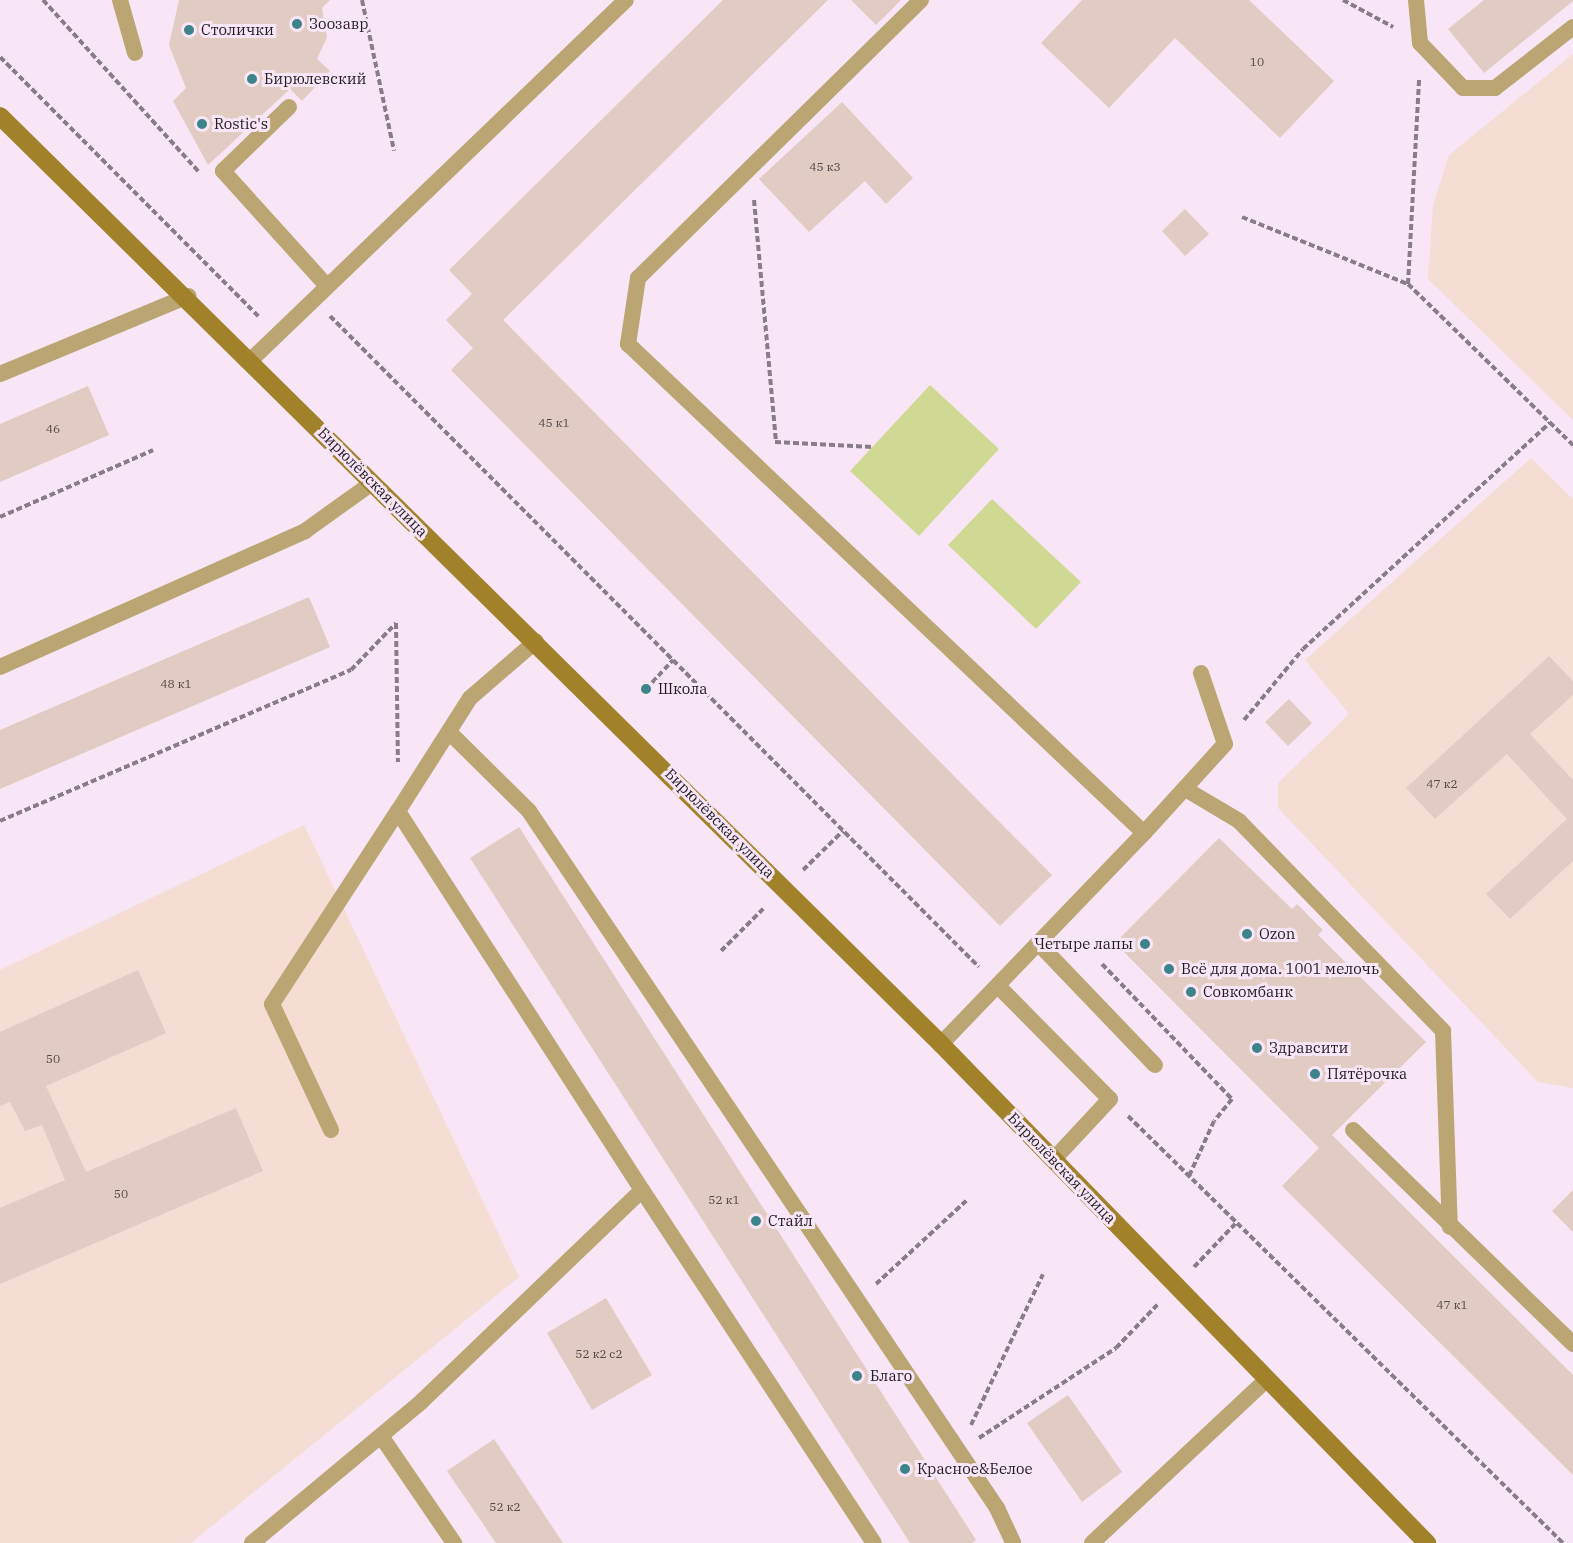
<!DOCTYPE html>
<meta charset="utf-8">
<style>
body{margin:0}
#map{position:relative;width:1573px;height:1543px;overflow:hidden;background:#f8e6f6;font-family:"IBM Plex Serif",serif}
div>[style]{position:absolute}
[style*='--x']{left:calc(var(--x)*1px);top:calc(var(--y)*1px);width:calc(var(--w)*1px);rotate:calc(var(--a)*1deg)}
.education>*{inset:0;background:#f5ddd3}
.green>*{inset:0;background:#cfd993}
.building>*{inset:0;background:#e1cbc2}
.path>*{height:4px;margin-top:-2px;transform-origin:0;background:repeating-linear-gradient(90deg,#887c86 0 6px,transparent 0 9px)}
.lane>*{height:16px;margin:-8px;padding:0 8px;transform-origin:8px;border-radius:8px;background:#bba573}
.secondary>*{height:18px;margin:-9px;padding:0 9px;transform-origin:9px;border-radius:9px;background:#a2812b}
.dots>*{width:16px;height:16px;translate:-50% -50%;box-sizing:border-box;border:3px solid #f8e6f6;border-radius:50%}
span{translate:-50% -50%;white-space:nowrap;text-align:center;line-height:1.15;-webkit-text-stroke:6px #f8e6f6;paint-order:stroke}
.number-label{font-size:12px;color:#52484a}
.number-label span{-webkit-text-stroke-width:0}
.poi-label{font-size:15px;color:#231d22}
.left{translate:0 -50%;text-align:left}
.right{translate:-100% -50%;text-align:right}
.street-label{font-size:15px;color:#231d22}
</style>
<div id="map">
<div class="education">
<div style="clip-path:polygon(1573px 54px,1573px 420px,1428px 279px,1433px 205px,1449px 155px)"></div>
<div style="clip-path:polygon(1531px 458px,1573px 499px,1573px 1088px,1538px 1082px,1278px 808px,1278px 783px,1349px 714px,1305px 660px)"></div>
<div style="clip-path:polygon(304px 825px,519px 1277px,191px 1543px,0 1543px,0 970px)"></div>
</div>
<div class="green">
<div style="clip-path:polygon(930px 385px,999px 449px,919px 536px,850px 471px)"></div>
<div style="clip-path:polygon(992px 499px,1081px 582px,1036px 629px,948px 545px)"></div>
</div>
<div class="building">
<div style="clip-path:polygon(330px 0,322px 8px,327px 37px,317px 59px,330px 71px,302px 101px,290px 89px,208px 165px,173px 101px,186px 88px,169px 45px,179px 0)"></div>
<div style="clip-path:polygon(723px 0,828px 0,503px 320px,1052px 875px,1000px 926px,451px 370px,473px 348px,446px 320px,472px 294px,449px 270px)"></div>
<div style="clip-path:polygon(851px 0,901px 0,876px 25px)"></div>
<div style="clip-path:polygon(1082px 0,1249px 0,1334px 81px,1280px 138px,1175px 38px,1109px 108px,1041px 43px)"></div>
<div style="clip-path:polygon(1484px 0,1573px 0,1573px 1px,1484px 73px,1448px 29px)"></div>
<div style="clip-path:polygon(842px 102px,913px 178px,886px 204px,865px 181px,809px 232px,759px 179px)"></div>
<div style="clip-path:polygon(1185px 209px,1209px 234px,1185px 256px,1162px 231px)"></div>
<div style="clip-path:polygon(88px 386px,109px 435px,0 482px,0 424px)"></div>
<div style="clip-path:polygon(309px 597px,330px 647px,0 789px,0 730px)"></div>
<div style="clip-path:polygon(1549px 656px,1573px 681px,1573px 695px,1530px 734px,1573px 780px,1573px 861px,1510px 919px,1486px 894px,1567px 819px,1507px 754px,1435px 819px,1406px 788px)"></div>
<div style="clip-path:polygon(1289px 699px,1312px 723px,1288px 746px,1265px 722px)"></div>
<div style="clip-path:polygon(519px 827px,976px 1540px,972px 1543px,910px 1543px,470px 858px)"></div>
<div style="clip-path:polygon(1219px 838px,1292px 909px,1297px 904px,1323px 930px,1318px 935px,1426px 1042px,1332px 1135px,1573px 1375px,1573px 1475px,1282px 1186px,1319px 1148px,1115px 943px)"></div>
<div style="clip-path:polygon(138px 970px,166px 1033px,46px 1086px,86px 1172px,236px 1108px,263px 1171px,0 1284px,0 1208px,65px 1180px,42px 1125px,25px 1131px,10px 1102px,0 1106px,0 1032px)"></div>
<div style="clip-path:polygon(1573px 1190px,1573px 1232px,1552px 1211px)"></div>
<div style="clip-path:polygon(606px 1298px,652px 1375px,592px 1410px,547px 1333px)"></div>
<div style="clip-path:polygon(1068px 1395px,1122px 1472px,1082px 1502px,1027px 1423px)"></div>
<div style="clip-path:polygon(494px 1439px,563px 1543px,496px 1543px,447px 1471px)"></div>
</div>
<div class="path">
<div style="--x:43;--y:0;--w:231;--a:47.8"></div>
<div style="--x:362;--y:0;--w:154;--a:78"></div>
<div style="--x:1343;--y:0;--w:57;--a:28.4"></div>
<div style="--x:0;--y:57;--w:368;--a:45.1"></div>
<div style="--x:754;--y:200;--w:242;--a:84.8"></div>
<div style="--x:1242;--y:217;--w:179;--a:22"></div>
<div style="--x:1408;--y:284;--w:231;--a:44.3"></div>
<div style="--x:1408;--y:284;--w:205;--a:-86.9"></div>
<div style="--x:330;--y:316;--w:919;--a:45.09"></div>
<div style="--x:775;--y:442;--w:98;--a:2.9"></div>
<div style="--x:0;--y:517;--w:167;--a:-23.6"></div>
<div style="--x:396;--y:623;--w:139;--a:89.2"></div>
<div style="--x:646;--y:689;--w:40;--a:-47"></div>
<div style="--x:1244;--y:720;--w:92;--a:-50.3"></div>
<div style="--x:1303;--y:649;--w:335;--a:-42.5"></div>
<div style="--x:0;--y:821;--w:382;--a:-23.3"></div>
<div style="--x:351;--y:670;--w:65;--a:-46.2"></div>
<div style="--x:803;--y:870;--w:56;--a:-44.3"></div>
<div style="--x:721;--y:951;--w:62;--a:-45"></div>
<div style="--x:1102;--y:964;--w:187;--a:46.1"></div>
<div style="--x:1232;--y:1099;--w:28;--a:129"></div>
<div style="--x:1214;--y:1121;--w:60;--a:114.4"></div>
<div style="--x:1128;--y:1116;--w:610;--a:44.47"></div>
<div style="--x:1194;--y:1267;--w:61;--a:-46.3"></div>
<div style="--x:876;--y:1284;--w:125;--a:-42.7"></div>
<div style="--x:971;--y:1425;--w:167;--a:-64.5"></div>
<div style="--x:979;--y:1438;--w:164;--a:-33.3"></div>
<div style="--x:1116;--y:1348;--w:62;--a:-46.3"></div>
</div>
<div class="lane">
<div style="--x:120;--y:0;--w:55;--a:74.2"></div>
<div style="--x:921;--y:0;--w:397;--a:135.5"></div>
<div style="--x:638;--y:278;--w:67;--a:98.6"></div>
<div style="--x:628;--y:344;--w:711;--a:43.46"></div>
<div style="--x:1144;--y:833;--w:293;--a:133.9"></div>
<div style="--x:1416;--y:0;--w:43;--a:84.7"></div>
<div style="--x:1420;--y:43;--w:62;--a:46.3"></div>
<div style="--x:1463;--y:88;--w:32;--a:0"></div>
<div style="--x:1495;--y:88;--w:99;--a:-38"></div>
<div style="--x:289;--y:107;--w:92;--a:135.9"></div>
<div style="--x:223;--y:171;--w:155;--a:47.9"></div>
<div style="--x:252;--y:359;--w:518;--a:-43.83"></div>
<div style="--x:0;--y:374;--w:204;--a:-22.5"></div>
<div style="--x:0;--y:667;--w:334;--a:-24"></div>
<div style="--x:305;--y:531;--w:82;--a:-35.6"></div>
<div style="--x:449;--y:732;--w:112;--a:44.6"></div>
<div style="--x:529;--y:811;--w:840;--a:56.12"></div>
<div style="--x:997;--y:1508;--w:38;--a:65"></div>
<div style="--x:1187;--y:790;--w:61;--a:30.8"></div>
<div style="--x:1239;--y:821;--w:293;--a:45.8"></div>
<div style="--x:1443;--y:1031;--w:196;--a:88"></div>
<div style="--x:1144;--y:833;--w:120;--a:-47.7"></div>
<div style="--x:1225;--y:744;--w:75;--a:-108.7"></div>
<div style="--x:1038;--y:943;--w:169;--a:46.2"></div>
<div style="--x:998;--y:986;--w:159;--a:45.3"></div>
<div style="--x:1110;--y:1099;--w:82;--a:133"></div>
<div style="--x:331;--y:1130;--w:139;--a:-115.1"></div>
<div style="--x:272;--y:1004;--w:230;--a:-56.9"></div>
<div style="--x:1353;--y:1130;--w:307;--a:44.2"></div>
<div style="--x:642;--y:1190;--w:422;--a:56.7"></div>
<div style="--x:381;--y:1436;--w:130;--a:55.7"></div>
<div style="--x:252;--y:1543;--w:220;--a:-39.8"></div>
<div style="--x:421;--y:1402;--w:306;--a:-43.8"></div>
<div style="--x:642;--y:1190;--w:451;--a:-122.8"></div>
<div style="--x:398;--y:811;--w:134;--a:-57.5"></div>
<div style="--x:470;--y:698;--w:87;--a:-40.8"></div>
<div style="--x:1092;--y:1543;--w:238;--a:-43.1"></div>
</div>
<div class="secondary">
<div style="--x:0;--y:116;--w:1322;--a:44.6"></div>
<div style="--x:941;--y:1044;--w:697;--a:45.76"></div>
</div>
<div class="dots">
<div style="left:297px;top:24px;background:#3c8489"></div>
<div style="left:189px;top:30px;background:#3c8489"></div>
<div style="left:252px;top:79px;background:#3c8489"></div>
<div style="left:202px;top:124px;background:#3c8489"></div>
<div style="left:646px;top:689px;background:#3c8489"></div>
<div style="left:1247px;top:934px;background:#3c8489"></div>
<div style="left:1145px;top:944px;background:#3c8489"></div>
<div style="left:1169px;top:969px;background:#3c8489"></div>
<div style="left:1191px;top:992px;background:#3c8489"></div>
<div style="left:1257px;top:1048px;background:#3c8489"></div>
<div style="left:1315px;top:1074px;background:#3c8489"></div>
<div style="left:756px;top:1221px;background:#3c8489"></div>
<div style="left:857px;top:1376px;background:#3c8489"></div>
<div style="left:905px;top:1469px;background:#3c8489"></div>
</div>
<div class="number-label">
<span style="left:1257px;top:62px">10</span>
<span style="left:825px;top:167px">45 к3</span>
<span style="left:554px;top:423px">45 к1</span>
<span style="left:53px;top:429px">46</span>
<span style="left:176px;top:684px">48 к1</span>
<span style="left:1442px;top:784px">47 к2</span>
<span style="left:53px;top:1059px">50</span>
<span style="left:121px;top:1194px">50</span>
<span style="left:724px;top:1200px">52 к1</span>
<span style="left:1452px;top:1305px">47 к1</span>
<span style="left:599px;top:1354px">52 к2 с2</span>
<span style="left:505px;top:1507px">52 к2</span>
</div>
<div class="poi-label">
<span class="left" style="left:309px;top:24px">Зоозавр</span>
<span class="left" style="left:201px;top:30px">Столички</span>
<span class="left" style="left:264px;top:79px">Бирюлевский</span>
<span class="left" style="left:214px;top:124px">Rostic's</span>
<span class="left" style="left:658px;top:689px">Школа</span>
<span class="left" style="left:1259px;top:934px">Ozon</span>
<span class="right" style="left:1133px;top:944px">Четыре лапы</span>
<span class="left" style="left:1181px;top:969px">Всё для дома. 1001 мелочь</span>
<span class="left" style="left:1203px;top:992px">Совкомбанк</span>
<span class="left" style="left:1269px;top:1048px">Здравсити</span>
<span class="left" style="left:1327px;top:1074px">Пятёрочка</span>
<span class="left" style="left:768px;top:1221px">Стайл</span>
<span class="left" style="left:870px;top:1376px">Благо</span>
<span class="left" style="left:917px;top:1469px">Красное&amp;Белое</span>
</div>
<div class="street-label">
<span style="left:373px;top:482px;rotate:45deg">Бирюлёвская улица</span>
<span style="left:720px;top:823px;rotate:45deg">Бирюлёвская улица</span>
<span style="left:1062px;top:1168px;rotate:46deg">Бирюлёвская улица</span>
</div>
</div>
